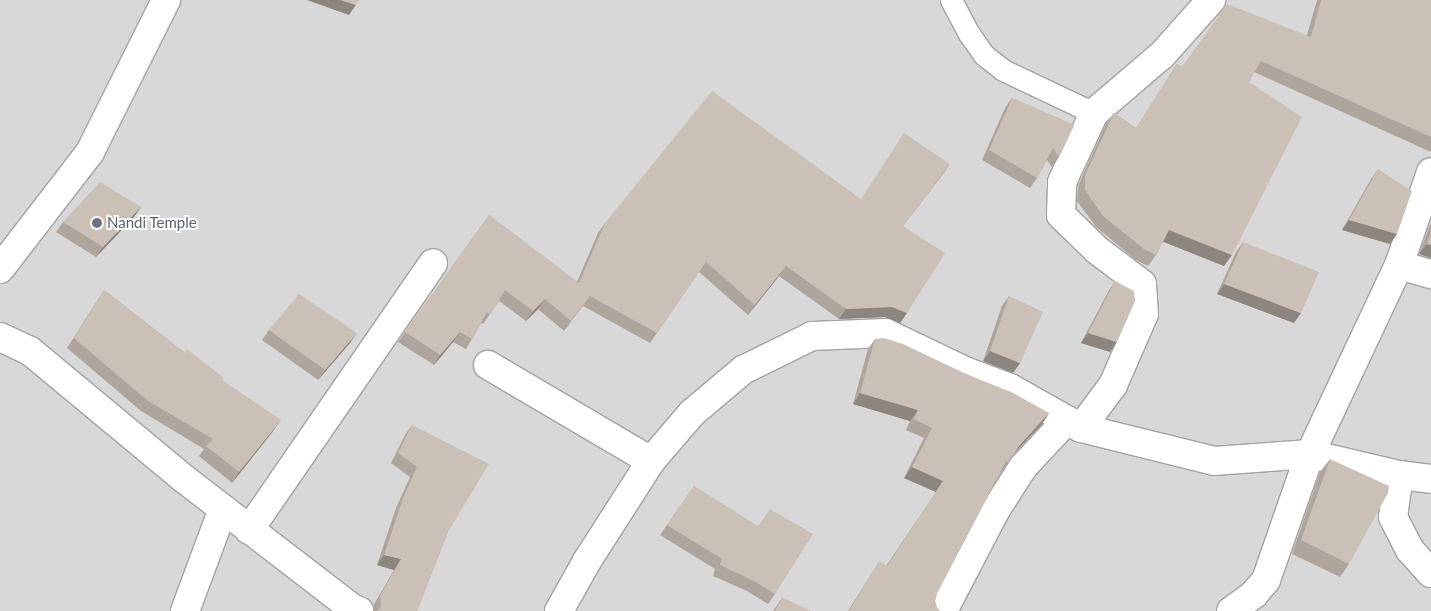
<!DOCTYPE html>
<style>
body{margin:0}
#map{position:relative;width:1431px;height:611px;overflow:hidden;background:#eeeae0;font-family:Lato,sans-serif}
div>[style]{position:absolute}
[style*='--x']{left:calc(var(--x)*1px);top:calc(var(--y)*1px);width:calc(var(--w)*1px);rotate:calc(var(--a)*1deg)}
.residential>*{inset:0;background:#d9d8d8}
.roads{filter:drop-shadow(1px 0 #a2a2a2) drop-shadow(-1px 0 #a2a2a2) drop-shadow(0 1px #a2a2a2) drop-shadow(0 -1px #a2a2a2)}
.lane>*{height:21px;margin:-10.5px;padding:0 10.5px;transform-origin:10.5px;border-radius:10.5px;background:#fff}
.street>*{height:28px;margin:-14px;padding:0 14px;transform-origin:14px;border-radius:14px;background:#fff}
.wall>*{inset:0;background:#aea59d}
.shaded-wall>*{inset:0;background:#8d867f}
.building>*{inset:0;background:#cac0b6}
.dots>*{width:14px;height:14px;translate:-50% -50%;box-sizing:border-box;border:2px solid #fff;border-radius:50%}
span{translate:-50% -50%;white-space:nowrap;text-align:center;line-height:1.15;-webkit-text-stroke:4px #fff;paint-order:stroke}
.worship-label{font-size:15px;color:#5b616d}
.left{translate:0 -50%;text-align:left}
</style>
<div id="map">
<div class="residential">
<div style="clip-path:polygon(0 0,1431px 0,1431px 611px,0 611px)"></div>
</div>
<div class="roads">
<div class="lane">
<div style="--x:951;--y:0;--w:40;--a:62"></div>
<div style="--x:970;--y:35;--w:24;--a:55"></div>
<div style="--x:984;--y:55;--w:24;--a:38"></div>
<div style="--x:1003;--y:70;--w:101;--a:25.3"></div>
</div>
<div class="street">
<div style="--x:1399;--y:265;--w:33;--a:16"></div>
<div style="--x:0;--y:269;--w:148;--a:-52.4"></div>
<div style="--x:90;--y:152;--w:170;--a:-63.4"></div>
<div style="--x:0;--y:337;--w:33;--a:25"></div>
<div style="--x:30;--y:351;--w:199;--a:39.7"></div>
<div style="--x:183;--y:478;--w:213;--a:37.6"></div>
<div style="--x:352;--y:608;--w:8;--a:23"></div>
<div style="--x:488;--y:365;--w:189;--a:30.5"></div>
<div style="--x:1081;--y:428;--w:54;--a:-53.3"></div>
<div style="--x:1113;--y:385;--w:77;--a:-66.4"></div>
<div style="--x:1144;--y:314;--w:30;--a:-94"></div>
<div style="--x:1142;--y:284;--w:56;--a:-142.9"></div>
<div style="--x:1097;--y:250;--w:50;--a:-135.8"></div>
<div style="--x:1061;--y:215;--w:33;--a:-88"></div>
<div style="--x:1062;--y:182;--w:76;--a:-65.1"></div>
<div style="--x:1094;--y:113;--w:89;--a:-40.5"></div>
<div style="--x:1162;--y:55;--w:74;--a:-48.3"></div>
<div style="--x:1399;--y:475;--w:42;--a:98.1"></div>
<div style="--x:1393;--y:517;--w:37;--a:63"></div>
<div style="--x:1410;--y:550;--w:31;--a:48"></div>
<div style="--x:249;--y:530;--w:324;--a:-55.4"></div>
<div style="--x:185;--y:611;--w:109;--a:-69.6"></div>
<div style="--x:559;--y:611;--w:57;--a:-60.8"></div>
<div style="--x:587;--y:561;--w:119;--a:-57.4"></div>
<div style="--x:651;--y:461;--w:63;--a:-49.5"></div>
<div style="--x:692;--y:413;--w:67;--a:-40.1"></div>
<div style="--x:743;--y:370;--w:77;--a:-26.2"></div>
<div style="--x:812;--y:336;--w:74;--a:-2.3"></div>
<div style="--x:886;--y:333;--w:88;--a:25.7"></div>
<div style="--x:965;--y:371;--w:48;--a:20.7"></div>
<div style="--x:1010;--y:388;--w:81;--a:29.4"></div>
<div style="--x:1081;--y:428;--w:137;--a:13.9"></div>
<div style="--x:1214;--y:461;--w:96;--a:-4.2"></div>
<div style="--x:1310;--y:454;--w:91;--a:13.3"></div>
<div style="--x:1399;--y:475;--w:32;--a:7"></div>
<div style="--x:943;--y:611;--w:113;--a:-62.5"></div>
<div style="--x:995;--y:511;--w:52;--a:-57.5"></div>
<div style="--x:1023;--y:467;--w:64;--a:-46.9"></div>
<div style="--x:1231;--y:611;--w:29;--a:-36"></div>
<div style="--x:1254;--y:594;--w:18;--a:-49"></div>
<div style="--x:1266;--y:580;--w:133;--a:-70.8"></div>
<div style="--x:1310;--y:454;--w:209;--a:-64.8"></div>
<div style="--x:1399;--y:265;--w:98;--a:-71"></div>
</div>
</div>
<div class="wall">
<div style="clip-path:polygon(1317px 0,1431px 0,1431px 152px,1254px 72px,1249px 82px,1224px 266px,1163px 241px,1156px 255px,1148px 266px,1136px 260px,1096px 227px,1077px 201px,1078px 186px,1106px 124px,1114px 113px,1136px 128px,1177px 64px,1182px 67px,1307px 35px)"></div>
<div style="clip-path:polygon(1012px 98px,1074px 125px,1059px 157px,1052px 167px,1047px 160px,1037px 178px,1030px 188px,982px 160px,1005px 108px)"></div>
<div style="clip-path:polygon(950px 164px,903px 226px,907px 313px,900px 323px,885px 317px,839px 319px,779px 276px,748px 315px,699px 272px,650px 343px,583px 306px,564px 331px,538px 309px,526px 321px,499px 301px,483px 324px,481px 323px,472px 339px,466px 349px,453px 342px,434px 365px,398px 342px,489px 215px,577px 282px,598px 233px,605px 223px,861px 199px)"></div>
<div style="clip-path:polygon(1378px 169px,1397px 234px,1390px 244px,1342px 230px,1371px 179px)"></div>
<div style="clip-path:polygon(141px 207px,134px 217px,96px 257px,56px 232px,63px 222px)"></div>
<div style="clip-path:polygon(1431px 222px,1431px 258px,1419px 254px)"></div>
<div style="clip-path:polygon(1243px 242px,1294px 323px,1217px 294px,1236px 252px)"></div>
<div style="clip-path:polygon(1115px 281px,1110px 352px,1081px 343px,1108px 292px)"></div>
<div style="clip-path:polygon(104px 290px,185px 353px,222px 380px,274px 430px,232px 483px,199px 456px,204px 449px,141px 411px,67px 348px)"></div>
<div style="clip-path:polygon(1009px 296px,1020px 363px,1013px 373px,983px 361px,1002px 306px)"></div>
<div style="clip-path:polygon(269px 330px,350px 343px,318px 380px,262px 340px)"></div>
<div style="clip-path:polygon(875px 339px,966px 374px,1049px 413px,1042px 424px,1013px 455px,1001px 473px,1000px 473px,937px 593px,935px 601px,937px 608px,940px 611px,848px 611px,879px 562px,886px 566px,936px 492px,904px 478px,924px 438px,906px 430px,910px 421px,853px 404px,868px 349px)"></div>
<div style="clip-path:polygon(412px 425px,448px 532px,417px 611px,373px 611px,373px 606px,394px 570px,377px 565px,396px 508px,410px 477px,391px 463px,405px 435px)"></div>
<div style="clip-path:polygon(1330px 459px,1349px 564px,1340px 577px,1292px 554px,1320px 472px)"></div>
<div style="clip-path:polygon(694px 486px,775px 594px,768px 604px,747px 591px,713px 576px,715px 569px,660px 535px)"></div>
<div style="clip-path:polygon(782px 598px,811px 611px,773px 611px)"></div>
</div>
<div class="shaded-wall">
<div style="clip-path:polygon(307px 0,341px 0,356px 5px,349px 15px)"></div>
<div style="clip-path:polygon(950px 164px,943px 174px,896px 235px,903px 226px)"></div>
<div style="clip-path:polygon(141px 207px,134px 217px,96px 257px,103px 247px)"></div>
<div style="clip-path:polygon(1349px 220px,1397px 234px,1390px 244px,1342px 230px)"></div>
<div style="clip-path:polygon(1169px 230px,1232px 255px,1224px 266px,1161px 241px)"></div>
<div style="clip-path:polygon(1427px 244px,1431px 245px,1431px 258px,1419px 254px)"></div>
<div style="clip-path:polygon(786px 266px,779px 276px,748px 315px,755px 305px)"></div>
<div style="clip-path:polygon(1224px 284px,1301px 313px,1294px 323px,1217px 294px)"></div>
<div style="clip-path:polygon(545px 299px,538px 309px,526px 321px,533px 311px)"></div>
<div style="clip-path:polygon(892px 307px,907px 313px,900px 323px,885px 317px,839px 319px,846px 309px)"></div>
<div style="clip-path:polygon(460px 332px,453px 342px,434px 365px,440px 355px)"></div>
<div style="clip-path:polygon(357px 333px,350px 343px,318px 380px,325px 370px)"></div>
<div style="clip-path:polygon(1088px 333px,1117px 342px,1110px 352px,1081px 343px)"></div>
<div style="clip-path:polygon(990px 351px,1020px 363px,1013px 373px,983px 361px)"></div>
<div style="clip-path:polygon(860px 393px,918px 410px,910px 421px,853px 404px)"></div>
<div style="clip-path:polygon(1049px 413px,1042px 424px,1011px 456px,1019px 446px)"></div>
<div style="clip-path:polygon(281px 420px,274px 430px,232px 483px,239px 472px)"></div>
<div style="clip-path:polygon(912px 467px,943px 481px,936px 492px,904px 478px)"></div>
<div style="clip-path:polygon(384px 555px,401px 559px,394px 570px,377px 565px)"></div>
</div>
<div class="building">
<div style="clip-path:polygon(341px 0,359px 0,356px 5px)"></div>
<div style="clip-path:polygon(1321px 0,1431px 0,1431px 137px,1261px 61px,1249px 82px,1302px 117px,1232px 255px,1169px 230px,1156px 255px,1144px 249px,1103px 216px,1085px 190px,1085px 175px,1114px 113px,1136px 128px,1177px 64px,1182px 67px,1227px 4px,1311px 37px)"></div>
<div style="clip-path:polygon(712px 91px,861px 199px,904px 133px,950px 164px,903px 226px,945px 253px,907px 313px,892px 307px,846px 309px,786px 266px,755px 305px,706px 262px,657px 333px,590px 296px,571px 321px,545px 299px,533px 311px,505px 290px,490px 315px,487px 312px,472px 339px,460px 332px,440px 355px,405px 332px,489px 215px,579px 283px,605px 223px)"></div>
<div style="clip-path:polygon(1012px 98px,1074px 125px,1059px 157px,1053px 148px,1037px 178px,989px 150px)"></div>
<div style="clip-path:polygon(1378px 169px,1412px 191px,1397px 234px,1349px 220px)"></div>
<div style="clip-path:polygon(100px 182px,141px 207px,103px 247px,63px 222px)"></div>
<div style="clip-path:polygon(1431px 232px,1431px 245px,1427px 244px)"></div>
<div style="clip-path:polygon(1243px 242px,1319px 272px,1301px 313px,1224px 284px)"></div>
<div style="clip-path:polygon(1115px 281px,1134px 291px,1135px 301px,1117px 342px,1088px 333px)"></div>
<div style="clip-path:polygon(104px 290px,185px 353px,187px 349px,224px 378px,222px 380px,281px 420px,239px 472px,206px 446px,213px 439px,148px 401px,74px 338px)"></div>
<div style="clip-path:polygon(299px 294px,357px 333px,325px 370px,269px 330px)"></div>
<div style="clip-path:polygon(1009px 296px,1043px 312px,1020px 363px,990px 351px)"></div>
<div style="clip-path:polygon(884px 338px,903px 344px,966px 374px,1011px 392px,1049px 413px,1019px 446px,1008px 462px,1006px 461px,937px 593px,935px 601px,937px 608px,940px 611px,849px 611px,879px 562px,887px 566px,943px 481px,912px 467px,932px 428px,914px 419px,918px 410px,860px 393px,875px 339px)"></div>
<div style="clip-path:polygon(412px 425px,489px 464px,448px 532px,417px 611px,377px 611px,381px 607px,380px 596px,401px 559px,384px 555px,403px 498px,417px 467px,398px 453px)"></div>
<div style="clip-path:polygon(1330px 459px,1389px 486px,1388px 493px,1349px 564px,1301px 540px)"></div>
<div style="clip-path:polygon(694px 486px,758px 526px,770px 509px,813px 534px,775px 594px,754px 581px,720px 565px,722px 559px,667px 525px)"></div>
<div style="clip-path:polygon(782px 598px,811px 611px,775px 611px)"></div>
</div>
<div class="dots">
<div style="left:97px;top:223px;background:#6b7280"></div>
</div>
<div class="worship-label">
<span class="left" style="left:107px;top:223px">Nandi Temple</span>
</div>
</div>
